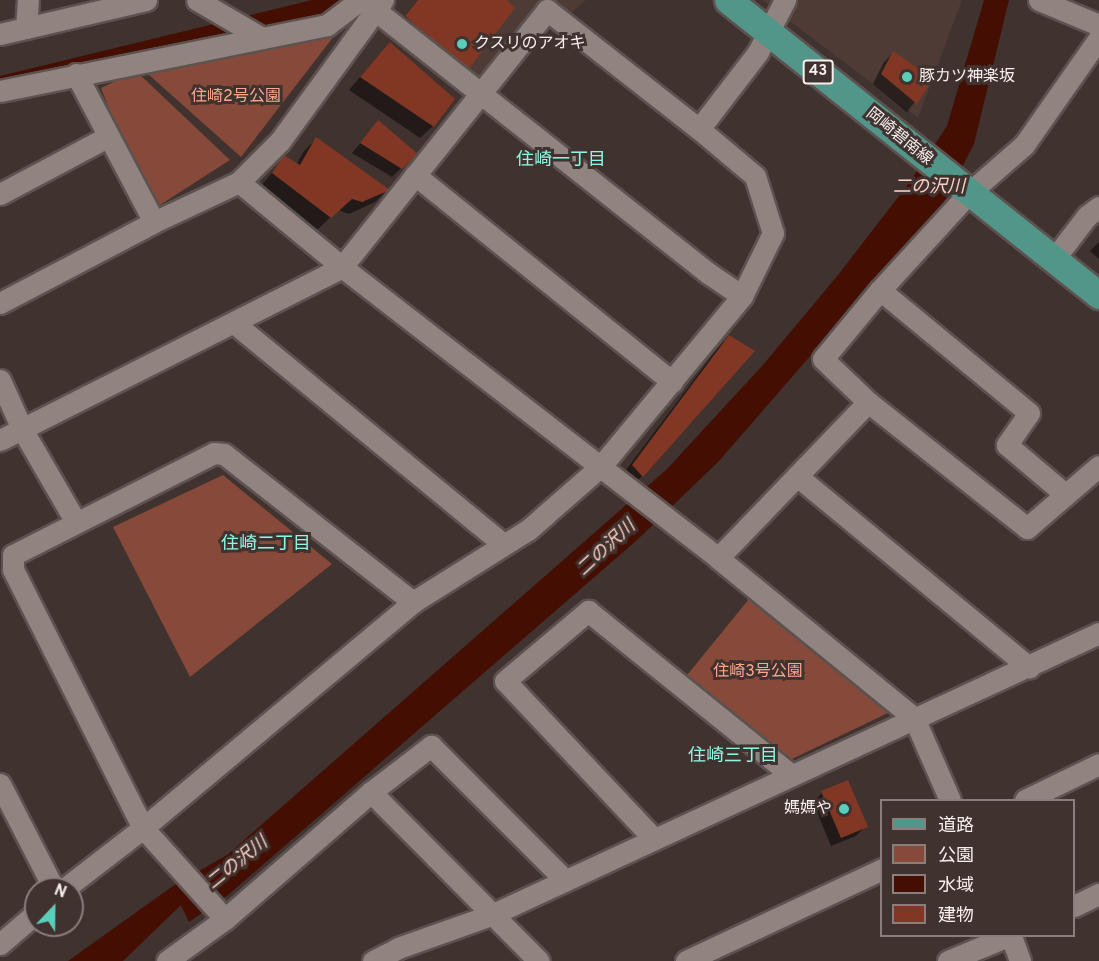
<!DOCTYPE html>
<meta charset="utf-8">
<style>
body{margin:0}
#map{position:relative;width:1099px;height:961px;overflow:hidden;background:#3f322f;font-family:Overpass,"Noto Sans JP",sans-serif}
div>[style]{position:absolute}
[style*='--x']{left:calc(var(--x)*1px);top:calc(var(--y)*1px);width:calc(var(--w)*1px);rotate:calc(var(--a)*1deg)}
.built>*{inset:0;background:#4e3b36}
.green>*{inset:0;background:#874939}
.water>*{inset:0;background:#440f02}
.shadow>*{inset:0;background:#0007}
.building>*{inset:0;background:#813724}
.roads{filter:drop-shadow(2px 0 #5c524f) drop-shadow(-2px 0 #5c524f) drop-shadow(0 2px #5c524f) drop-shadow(0 -2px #5c524f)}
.minor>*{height:21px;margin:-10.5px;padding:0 10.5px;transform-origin:10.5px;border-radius:10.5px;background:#91837f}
.major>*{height:27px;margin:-13.5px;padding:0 13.5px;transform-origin:13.5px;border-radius:13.5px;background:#529589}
.dots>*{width:16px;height:16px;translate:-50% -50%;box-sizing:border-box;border:3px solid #3f322f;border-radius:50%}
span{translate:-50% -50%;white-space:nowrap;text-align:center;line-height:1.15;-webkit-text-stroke:6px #3f322f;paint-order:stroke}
.shield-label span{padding:2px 4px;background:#3f322f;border:2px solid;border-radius:4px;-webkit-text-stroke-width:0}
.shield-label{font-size:15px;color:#f9f0ee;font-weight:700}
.poi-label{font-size:16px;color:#f9f0ee}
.left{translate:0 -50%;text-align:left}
.right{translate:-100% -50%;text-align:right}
.park-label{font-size:16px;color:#fea78f}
.street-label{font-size:16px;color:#f9f0ee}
.neighbourhood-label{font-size:18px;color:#8ff6e3}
.water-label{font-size:18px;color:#fdcfc3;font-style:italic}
.legend{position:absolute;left:880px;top:799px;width:195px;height:138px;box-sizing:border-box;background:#3f322f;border:2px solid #897e7b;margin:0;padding:8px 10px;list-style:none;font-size:18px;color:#f9f0ee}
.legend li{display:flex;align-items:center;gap:12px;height:30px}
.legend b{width:30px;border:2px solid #897e7b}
.north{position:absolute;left:24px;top:877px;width:60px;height:60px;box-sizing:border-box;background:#3f322f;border:2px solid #897e7b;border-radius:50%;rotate:22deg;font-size:16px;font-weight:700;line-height:24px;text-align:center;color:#f9f0ee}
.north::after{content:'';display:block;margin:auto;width:21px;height:27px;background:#5bcebb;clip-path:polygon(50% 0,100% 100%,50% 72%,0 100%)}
</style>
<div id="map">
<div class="built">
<div style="clip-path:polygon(420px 0,545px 0,479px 88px,402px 21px)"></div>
<div style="clip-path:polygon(546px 0,586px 0,569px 15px)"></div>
<div style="clip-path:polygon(762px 0,962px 0,918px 118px)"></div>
</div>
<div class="green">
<div style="clip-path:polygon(334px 36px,241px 157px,148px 74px)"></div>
<div style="clip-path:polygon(136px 71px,230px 160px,149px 212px,101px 88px)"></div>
<div style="clip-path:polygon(223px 475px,332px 564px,190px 677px,113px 527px)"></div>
<div style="clip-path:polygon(749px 599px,890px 712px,792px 759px,683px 680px)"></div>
</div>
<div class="water">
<div style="clip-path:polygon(312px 0,350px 0,329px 18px,0 89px,0 76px)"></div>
<div style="clip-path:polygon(984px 0,1009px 0,974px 144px,944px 202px,719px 461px,636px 541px,228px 895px,189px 922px,181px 905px,123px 961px,68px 961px,173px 886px,227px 855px,667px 469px,762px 366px,838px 275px,909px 183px,947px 126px)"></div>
</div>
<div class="shadow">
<div style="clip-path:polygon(418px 0,504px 0,453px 83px,394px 29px)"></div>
<div style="clip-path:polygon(893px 53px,931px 80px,907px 112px,873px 84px,884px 62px)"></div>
<div style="clip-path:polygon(378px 56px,433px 126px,420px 138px,349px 90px)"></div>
<div style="clip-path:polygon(378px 122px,416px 154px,392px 177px,352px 153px)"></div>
<div style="clip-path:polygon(316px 139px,387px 190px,375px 202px,349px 214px,338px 210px,317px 230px,261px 186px,285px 157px,296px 165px,304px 151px)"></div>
<div style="clip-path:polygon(1099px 242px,1099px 259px,1090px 251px)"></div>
<div style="clip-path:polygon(729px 336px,642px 476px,630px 488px,620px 478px,717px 349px)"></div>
<div style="clip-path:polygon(822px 793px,866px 826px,856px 836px,831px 846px,813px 802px)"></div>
</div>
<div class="building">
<div style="clip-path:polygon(418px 0,507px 0,515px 8px,467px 71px,405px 16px)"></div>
<div style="clip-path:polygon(390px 42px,455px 99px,434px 127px,360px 77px)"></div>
<div style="clip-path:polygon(893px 51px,933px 79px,917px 104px,881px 74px)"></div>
<div style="clip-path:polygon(378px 120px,418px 154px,402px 169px,360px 143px)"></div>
<div style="clip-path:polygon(316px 137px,390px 190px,362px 202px,352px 199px,331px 218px,272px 173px,284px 155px,300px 165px)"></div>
<div style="clip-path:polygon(729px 335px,755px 351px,643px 477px,632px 465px)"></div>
<div style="clip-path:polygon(848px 780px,868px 827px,841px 838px,821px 791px)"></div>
</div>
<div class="roads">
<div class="minor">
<div style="--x:197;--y:0;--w:75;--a:30.3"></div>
<div style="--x:1039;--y:0;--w:65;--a:22.6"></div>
<div style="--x:26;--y:28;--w:28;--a:-86"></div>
<div style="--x:0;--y:34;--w:150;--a:-13.1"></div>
<div style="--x:1099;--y:38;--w:131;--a:125"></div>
<div style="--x:1024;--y:145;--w:73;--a:138.9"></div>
<div style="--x:969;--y:193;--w:132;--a:132.5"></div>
<div style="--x:880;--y:290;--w:89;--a:129.6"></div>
<div style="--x:823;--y:359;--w:62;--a:43.7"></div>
<div style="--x:868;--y:402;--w:203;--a:38.4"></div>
<div style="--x:1027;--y:528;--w:95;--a:-40.7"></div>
<div style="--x:76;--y:74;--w:167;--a:62.2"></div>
<div style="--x:0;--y:91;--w:334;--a:-11.4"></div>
<div style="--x:327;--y:25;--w:41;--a:-37.1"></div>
<div style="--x:699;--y:129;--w:73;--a:40"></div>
<div style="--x:755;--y:176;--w:60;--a:72.5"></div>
<div style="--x:773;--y:233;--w:70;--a:116.2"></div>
<div style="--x:415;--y:175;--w:330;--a:38.8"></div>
<div style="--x:239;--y:182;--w:134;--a:39.5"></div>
<div style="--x:342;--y:267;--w:475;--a:37.7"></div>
<div style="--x:718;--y:558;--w:253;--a:39.2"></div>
<div style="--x:914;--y:718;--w:90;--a:66.3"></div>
<div style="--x:0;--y:194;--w:123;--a:-28"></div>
<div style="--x:1054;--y:259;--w:54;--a:-52.5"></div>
<div style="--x:1087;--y:216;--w:15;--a:-37"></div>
<div style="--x:880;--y:290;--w:193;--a:39.5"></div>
<div style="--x:1029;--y:413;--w:39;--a:125"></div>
<div style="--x:1007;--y:445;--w:77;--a:40.3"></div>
<div style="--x:0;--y:303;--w:174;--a:-27.7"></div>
<div style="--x:154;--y:222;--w:94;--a:-25.2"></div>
<div style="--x:239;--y:182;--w:58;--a:-45"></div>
<div style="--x:280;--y:141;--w:175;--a:-53.9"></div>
<div style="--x:234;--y:323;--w:348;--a:39.4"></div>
<div style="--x:0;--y:380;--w:54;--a:65.8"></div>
<div style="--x:22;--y:429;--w:108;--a:59.9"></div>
<div style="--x:0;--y:440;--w:383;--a:-26.8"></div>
<div style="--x:342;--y:267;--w:329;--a:-51.4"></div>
<div style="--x:547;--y:10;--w:193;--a:38.1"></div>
<div style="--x:699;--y:129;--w:97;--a:-52.5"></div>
<div style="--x:758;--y:52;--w:59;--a:-62.6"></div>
<div style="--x:797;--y:476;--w:301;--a:39.5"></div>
<div style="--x:718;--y:558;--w:216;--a:-46.1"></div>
<div style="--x:0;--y:784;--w:118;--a:62.8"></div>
<div style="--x:371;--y:792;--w:238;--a:45.2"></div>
<div style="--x:1025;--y:800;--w:82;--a:-25.9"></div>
<div style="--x:654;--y:839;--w:217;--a:-133.3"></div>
<div style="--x:505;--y:681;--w:109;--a:-40.1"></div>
<div style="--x:588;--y:611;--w:261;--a:38.9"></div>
<div style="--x:64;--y:889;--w:100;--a:-37.7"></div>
<div style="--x:143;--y:828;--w:352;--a:-39.9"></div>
<div style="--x:413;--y:602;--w:136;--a:-32.1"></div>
<div style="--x:528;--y:530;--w:23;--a:-41"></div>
<div style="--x:545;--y:515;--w:74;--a:-41.2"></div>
<div style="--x:601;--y:466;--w:221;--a:-50.3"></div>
<div style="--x:742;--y:296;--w:41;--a:-145.9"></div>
<div style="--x:708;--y:273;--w:424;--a:-141.7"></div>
<div style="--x:1074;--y:906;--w:28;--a:-26"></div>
<div style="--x:225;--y:919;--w:122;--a:-132"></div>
<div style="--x:143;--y:828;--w:290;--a:-116.7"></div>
<div style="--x:13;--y:569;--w:14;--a:-90"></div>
<div style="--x:13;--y:555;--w:225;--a:-26.9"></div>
<div style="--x:214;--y:453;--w:10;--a:6"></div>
<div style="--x:224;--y:454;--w:240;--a:38.1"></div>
<div style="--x:1011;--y:936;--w:27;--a:70"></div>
<div style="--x:0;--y:944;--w:48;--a:-40.7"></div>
<div style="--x:167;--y:961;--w:72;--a:-35.9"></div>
<div style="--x:225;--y:919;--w:194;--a:-41"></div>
<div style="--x:371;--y:792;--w:76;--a:-37.5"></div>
<div style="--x:431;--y:746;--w:190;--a:45"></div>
<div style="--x:373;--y:961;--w:28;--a:-27"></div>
<div style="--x:398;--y:948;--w:99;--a:-19.5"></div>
<div style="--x:491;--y:915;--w:670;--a:-24.88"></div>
<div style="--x:686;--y:961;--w:217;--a:-25.1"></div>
<div style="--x:948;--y:961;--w:65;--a:-22.6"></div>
</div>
<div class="major">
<div style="--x:728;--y:0;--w:474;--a:38.5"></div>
</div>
</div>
<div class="dots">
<div style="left:462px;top:44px;background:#5bcebb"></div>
<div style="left:907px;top:77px;background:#5bcebb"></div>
<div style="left:844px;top:809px;background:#5bcebb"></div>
</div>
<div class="shield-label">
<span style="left:818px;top:72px">43</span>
</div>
<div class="poi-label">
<span class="left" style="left:474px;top:44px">クスリのアオキ</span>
<span class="left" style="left:919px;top:77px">豚カツ神楽坂</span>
<span class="right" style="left:832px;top:809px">媽媽や</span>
</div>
<div class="park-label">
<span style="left:236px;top:97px">住崎2号公園</span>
<span style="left:758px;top:672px">住崎3号公園</span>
</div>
<div class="street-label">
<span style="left:899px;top:137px;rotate:39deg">岡崎碧南線</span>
</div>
<div class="neighbourhood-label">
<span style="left:561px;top:161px">住崎一丁目</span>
<span style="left:266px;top:545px">住崎二丁目</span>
<span style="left:733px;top:757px">住崎三丁目</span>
</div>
<div class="water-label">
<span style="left:929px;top:188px">二の沢川</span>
<span style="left:607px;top:549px;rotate:-43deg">二の沢川</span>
<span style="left:238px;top:864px;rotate:-39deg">二の沢川</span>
</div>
<ul class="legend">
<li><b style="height:8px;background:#529589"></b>道路</li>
<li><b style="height:16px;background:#874939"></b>公園</li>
<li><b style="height:16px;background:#440f02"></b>水域</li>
<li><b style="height:16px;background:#813724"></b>建物</li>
</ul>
<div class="north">N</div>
</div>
